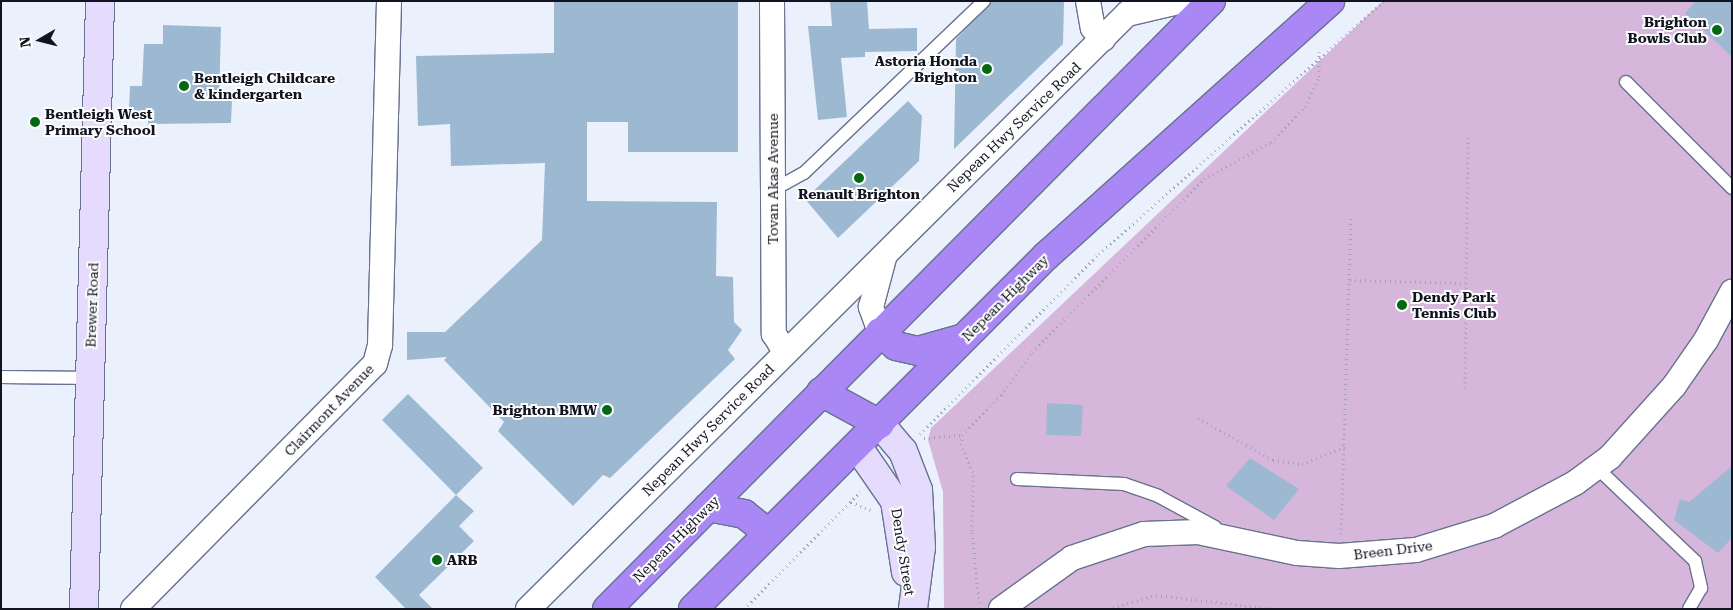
<!DOCTYPE html>
<style>
body{margin:0}
#map{position:relative;width:1733px;height:610px;overflow:hidden;background:#ebf0fd;font-family:"Roboto Serif",serif}
div>[style]{position:absolute}
[style*='--x']{left:calc(var(--x)*1px);top:calc(var(--y)*1px);width:calc(var(--w)*1px);rotate:calc(var(--a)*1deg)}
.green>*{inset:0;background:#d6b7db}
.building>*{inset:0;background:#9db9d2}
.path>*{height:3px;margin-top:-1.5px;transform-origin:0;background:repeating-linear-gradient(90deg,#a1a5b2 0 1px,transparent 0 5px)}
.roads{filter:drop-shadow(1px 0 #68728e) drop-shadow(-1px 0 #68728e) drop-shadow(0 1px #68728e) drop-shadow(0 -1px #68728e)}
.lane>*{height:12px;margin:-6px;padding:0 6px;transform-origin:6px;border-radius:6px;background:#fff}
.street>*{height:24px;margin:-12px;padding:0 12px;transform-origin:12px;border-radius:12px;background:#fff}
.secondary>*{height:28px;margin:-14px;padding:0 14px;transform-origin:14px;border-radius:14px;background:#e5dbfc}
.highway>*{height:28px;margin:-14px;padding:0 14px;transform-origin:14px;border-radius:14px;background:#a988f5}
.dots>*{width:14px;height:14px;translate:-50% -50%;box-sizing:border-box;border:2px solid #fdfdfd;border-radius:50%}
span{translate:-50% -50%;white-space:nowrap;text-align:center;line-height:1.15;-webkit-text-stroke:4px #fdfdfd;paint-order:stroke}
.poi-label{font-size:14px;color:#111420;font-weight:700}
.right{translate:-100% -50%;text-align:right}
.left{translate:0 -50%;text-align:left}
.street-label{font-size:14px;color:#111420}
.frame{position:absolute;inset:0;border:2px solid #111420;pointer-events:none}
.north{position:absolute;left:15px;top:15px;width:50px;height:50px;-webkit-text-stroke:4px #fdfdfd;paint-order:stroke;rotate:262deg;font-size:14px;font-weight:700;line-height:20px;text-align:center;color:#111420}
.north::after{content:'';display:block;margin:auto;width:18px;height:22px;background:#111420;clip-path:polygon(50% 0,100% 100%,50% 72%,0 100%)}
</style>
<div id="map">
<div class="green">
<div style="clip-path:polygon(1383px 1px,1732px 1px,1732px 609px,944px 609px,943px 492px,928px 440px,931px 428px)"></div>
</div>
<div class="building">
<div style="clip-path:polygon(554px 1px,738px 1px,738px 152px,628px 152px,628px 122px,587px 122px,587px 201px,717px 202px,716px 276px,733px 277px,734px 322px,742px 330px,728px 350px,735px 359px,610px 478px,603px 475px,573px 506px,498px 431px,504px 422px,444px 360px,447px 357px,407px 360px,407px 332px,445px 332px,542px 240px,545px 163px,451px 166px,450px 124px,418px 126px,416px 56px,554px 53px)"></div>
<div style="clip-path:polygon(830px 1px,867px 1px,869px 29px,917px 28px,917px 51px,865px 52px,865px 57px,841px 58px,847px 117px,818px 120px,808px 26px,832px 26px)"></div>
<div style="clip-path:polygon(992px 1px,1064px 1px,1063px 44px,954px 149px,956px 39px)"></div>
<div style="clip-path:polygon(1696px 1px,1732px 1px,1732px 57px,1685px 13px)"></div>
<div style="clip-path:polygon(163px 25px,221px 27px,219px 100px,232px 100px,231px 123px,148px 124px,148px 112px,129px 111px,130px 86px,142px 86px,144px 44px,163px 44px)"></div>
<div style="clip-path:polygon(908px 101px,922px 116px,919px 161px,838px 238px,805px 199px)"></div>
<div style="clip-path:polygon(408px 394px,483px 468px,456px 495px,382px 420px)"></div>
<div style="clip-path:polygon(1047px 403px,1083px 405px,1081px 436px,1046px 435px)"></div>
<div style="clip-path:polygon(1250px 458px,1299px 489px,1274px 520px,1226px 486px)"></div>
<div style="clip-path:polygon(1732px 466px,1732px 538px,1718px 553px,1674px 520px,1680px 499px,1689px 502px)"></div>
<div style="clip-path:polygon(456px 495px,474px 511px,459px 526px,474px 541px,419px 595px,433px 609px,406px 609px,375px 577px)"></div>
</div>
<div class="path">
<div style="--x:1350;--y:280;--w:116;--a:1.5"></div>
<div style="--x:1466;--y:283;--w:149;--a:-89.2"></div>
<div style="--x:1465;--y:388;--w:105;--a:-89.5"></div>
<div style="--x:1198;--y:418;--w:86;--a:29.2"></div>
<div style="--x:1273;--y:460;--w:29;--a:8"></div>
<div style="--x:1302;--y:464;--w:48;--a:-22.2"></div>
<div style="--x:920;--y:434;--w:254;--a:-45.2"></div>
<div style="--x:1099;--y:254;--w:381;--a:-41.6"></div>
<div style="--x:924;--y:438;--w:38;--a:-5"></div>
<div style="--x:851;--y:502;--w:22;--a:22"></div>
<div style="--x:1341;--y:534;--w:319;--a:-88.2"></div>
<div style="--x:979;--y:603;--w:72;--a:-95.6"></div>
<div style="--x:972;--y:531;--w:59;--a:-89"></div>
<div style="--x:973;--y:472;--w:30;--a:-114"></div>
<div style="--x:961;--y:445;--w:10;--a:-84"></div>
<div style="--x:962;--y:435;--w:56;--a:-45.7"></div>
<div style="--x:1001;--y:395;--w:53;--a:-54.2"></div>
<div style="--x:1032;--y:352;--w:244;--a:-45.2"></div>
<div style="--x:1204;--y:179;--w:77;--a:-28.9"></div>
<div style="--x:1271;--y:142;--w:49;--a:-45.8"></div>
<div style="--x:1305;--y:107;--w:33;--a:-65"></div>
<div style="--x:1319;--y:77;--w:25;--a:-90"></div>
<div style="--x:744;--y:609;--w:165;--a:-45.2"></div>
<div style="--x:1108;--y:609;--w:50;--a:-16.3"></div>
<div style="--x:1156;--y:595;--w:119;--a:6.8"></div>
</div>
<div class="roads">
<div class="lane">
<div style="--x:1626;--y:82;--w:150;--a:45"></div>
<div style="--x:773;--y:190;--w:35;--a:-29"></div>
<div style="--x:804;--y:173;--w:249;--a:-43.7"></div>
<div style="--x:1;--y:377;--w:89;--a:0.6"></div>
<div style="--x:1596;--y:467;--w:137;--a:43.5"></div>
<div style="--x:1695;--y:561;--w:28;--a:77"></div>
<div style="--x:1701;--y:588;--w:24;--a:120"></div>
<div style="--x:1017;--y:479;--w:107;--a:2.7"></div>
<div style="--x:1124;--y:484;--w:36;--a:19"></div>
<div style="--x:1158;--y:496;--w:65;--a:28.5"></div>
</div>
<div class="street">
<div style="--x:772;--y:1;--w:333;--a:89.7"></div>
<div style="--x:774;--y:334;--w:22;--a:58"></div>
<div style="--x:1088;--y:1;--w:27;--a:80"></div>
<div style="--x:1093;--y:28;--w:15;--a:48"></div>
<div style="--x:1127;--y:14;--w:57;--a:-13.1"></div>
<div style="--x:880;--y:332;--w:27;--a:-110"></div>
<div style="--x:871;--y:307;--w:51;--a:-75.1"></div>
<div style="--x:133;--y:609;--w:344;--a:-45.4"></div>
<div style="--x:375;--y:364;--w:20;--a:-75"></div>
<div style="--x:380;--y:345;--w:344;--a:-88.5"></div>
<div style="--x:528;--y:609;--w:863;--a:-44.81"></div>
<div style="--x:1001;--y:609;--w:87;--a:-35.7"></div>
<div style="--x:1072;--y:558;--w:76;--a:-18.4"></div>
<div style="--x:1144;--y:534;--w:54;--a:-2.1"></div>
<div style="--x:1198;--y:532;--w:101;--a:12"></div>
<div style="--x:1297;--y:553;--w:42;--a:4.1"></div>
<div style="--x:1339;--y:556;--w:77;--a:-4.5"></div>
<div style="--x:1416;--y:550;--w:82;--a:-17.1"></div>
<div style="--x:1494;--y:526;--w:92;--a:-28"></div>
<div style="--x:1575;--y:483;--w:44;--a:-36.6"></div>
<div style="--x:1610;--y:457;--w:96;--a:-48"></div>
<div style="--x:1674;--y:386;--w:56;--a:-55.2"></div>
<div style="--x:1706;--y:340;--w:55;--a:-61.6"></div>
</div>
<div class="secondary">
<div style="--x:880;--y:424;--w:35;--a:50"></div>
<div style="--x:903;--y:451;--w:42;--a:69"></div>
<div style="--x:918;--y:490;--w:57;--a:87"></div>
<div style="--x:921;--y:547;--w:63;--a:97.4"></div>
<div style="--x:857;--y:446;--w:67;--a:55.4"></div>
<div style="--x:895;--y:501;--w:72;--a:81.2"></div>
<div style="--x:84;--y:609;--w:608;--a:-88.49"></div>
</div>
<div class="highway">
<div style="--x:880;--y:332;--w:21;--a:41"></div>
<div style="--x:896;--y:346;--w:23;--a:13"></div>
<div style="--x:918;--y:351;--w:44;--a:-15.9"></div>
<div style="--x:821;--y:392;--w:67;--a:28.5"></div>
<div style="--x:708;--y:507;--w:37;--a:11"></div>
<div style="--x:744;--y:514;--w:31;--a:38"></div>
<div style="--x:607;--y:609;--w:857;--a:-45.19"></div>
<div style="--x:693;--y:609;--w:499;--a:-45"></div>
<div style="--x:1046;--y:256;--w:382;--a:-41.9"></div>
</div>
</div>
<div class="dots">
<div style="left:1717px;top:30px;background:#046813"></div>
<div style="left:987px;top:69px;background:#046813"></div>
<div style="left:184px;top:86px;background:#046813"></div>
<div style="left:35px;top:122px;background:#046813"></div>
<div style="left:859px;top:178px;background:#046813"></div>
<div style="left:1402px;top:305px;background:#046813"></div>
<div style="left:607px;top:410px;background:#046813"></div>
<div style="left:437px;top:560px;background:#046813"></div>
</div>
<div class="poi-label">
<span class="right" style="left:1707px;top:30px">Brighton<br>Bowls Club</span>
<span class="right" style="left:977px;top:69px">Astoria Honda<br>Brighton</span>
<span class="left" style="left:194px;top:86px">Bentleigh Childcare<br>&amp; kindergarten</span>
<span class="left" style="left:45px;top:122px">Bentleigh West<br>Primary School</span>
<span style="left:859px;top:194px">Renault Brighton</span>
<span class="left" style="left:1412px;top:305px">Dendy Park<br>Tennis Club</span>
<span class="right" style="left:597px;top:410px">Brighton BMW</span>
<span class="left" style="left:447px;top:560px">ARB</span>
</div>
<div class="street-label">
<span style="left:1014px;top:127px;rotate:-44deg">Nepean Hwy Service Road</span>
<span style="left:773px;top:179px;rotate:-90deg">Tovan Akas Avenue</span>
<span style="left:1005px;top:298px;rotate:-45deg">Nepean Highway</span>
<span style="left:92px;top:305px;rotate:-88deg">Brewer Road</span>
<span style="left:329px;top:410px;rotate:-46deg">Clairmont Avenue</span>
<span style="left:708px;top:430px;rotate:-45deg">Nepean Hwy Service Road</span>
<span style="left:676px;top:539px;rotate:-45deg">Nepean Highway</span>
<span style="left:1393px;top:550px;rotate:-7deg">Breen Drive</span>
<span style="left:903px;top:552px;rotate:81deg">Dendy Street</span>
</div>
<div class="frame"></div>
<div class="north">N</div>
</div>
